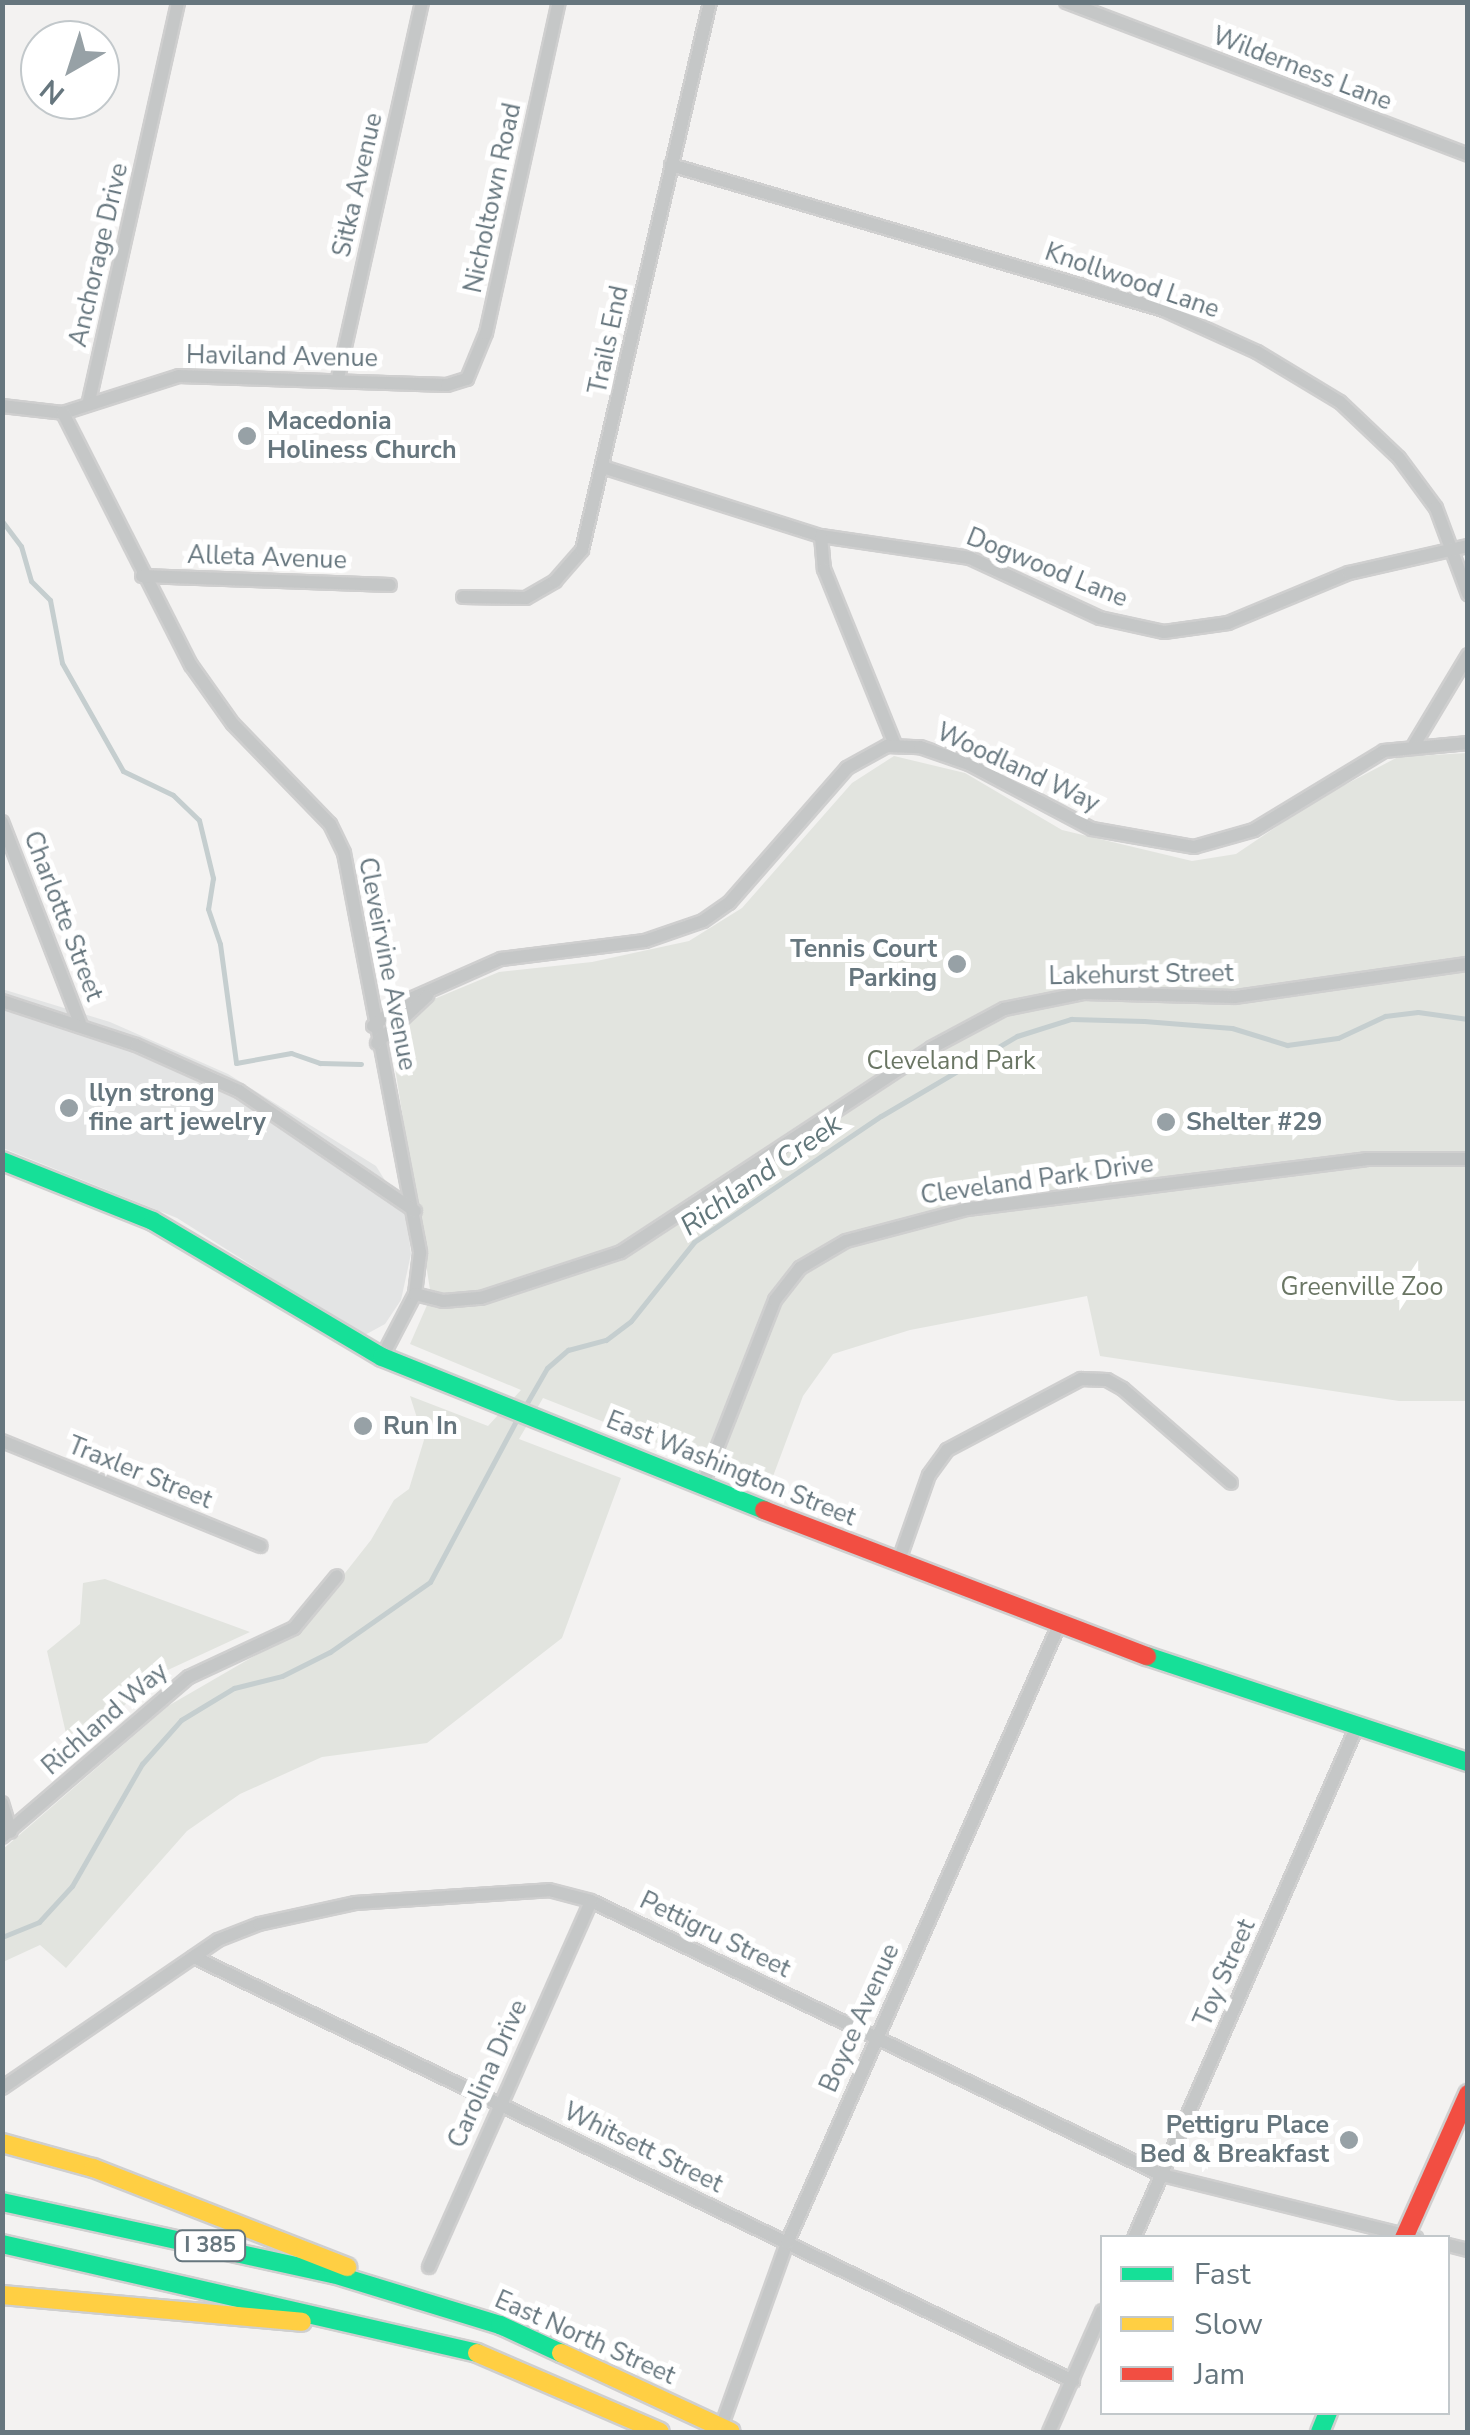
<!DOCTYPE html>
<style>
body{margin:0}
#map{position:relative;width:1470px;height:2435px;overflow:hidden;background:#f3f2f1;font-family:"Nunito Sans",sans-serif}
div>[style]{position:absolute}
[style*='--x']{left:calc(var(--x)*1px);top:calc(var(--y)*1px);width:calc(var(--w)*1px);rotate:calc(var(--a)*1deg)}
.built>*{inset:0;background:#e3e4e4}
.green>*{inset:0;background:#e2e4df}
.stream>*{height:5px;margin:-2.5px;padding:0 2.5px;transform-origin:2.5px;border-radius:2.5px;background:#c5cecf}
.roads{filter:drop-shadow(2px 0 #cfcfcf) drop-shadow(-2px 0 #cfcfcf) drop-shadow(0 2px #cfcfcf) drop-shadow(0 -2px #cfcfcf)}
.street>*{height:12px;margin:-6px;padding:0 6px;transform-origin:6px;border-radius:6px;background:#c5c7c7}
.fast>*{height:18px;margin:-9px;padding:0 9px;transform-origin:9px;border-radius:9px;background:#16e098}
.slow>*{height:18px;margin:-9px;padding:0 9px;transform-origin:9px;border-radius:9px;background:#ffcf43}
.jam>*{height:18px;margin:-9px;padding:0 9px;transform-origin:9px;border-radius:9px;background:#f24e42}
.dots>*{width:28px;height:28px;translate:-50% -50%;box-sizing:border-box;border:5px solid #fff;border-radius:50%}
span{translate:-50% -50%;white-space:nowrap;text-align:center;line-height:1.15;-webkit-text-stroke:10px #fff;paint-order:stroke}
.shield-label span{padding:2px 8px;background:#fff;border:2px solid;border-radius:8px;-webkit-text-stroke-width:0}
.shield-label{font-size:22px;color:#66767e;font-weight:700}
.street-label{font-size:25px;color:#66767e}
.poi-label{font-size:25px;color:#66767e;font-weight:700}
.left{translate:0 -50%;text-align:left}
.right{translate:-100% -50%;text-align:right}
.park-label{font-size:25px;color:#6a7664}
.water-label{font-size:28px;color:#62777b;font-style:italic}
.frame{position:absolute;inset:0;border:5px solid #66767e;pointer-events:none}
.legend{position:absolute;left:1100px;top:2235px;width:350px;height:180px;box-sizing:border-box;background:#fff;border:2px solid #c2c8cb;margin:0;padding:12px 18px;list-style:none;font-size:30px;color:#66767e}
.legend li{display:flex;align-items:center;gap:20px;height:50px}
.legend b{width:50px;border:2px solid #c2c8cb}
.north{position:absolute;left:20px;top:20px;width:100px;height:100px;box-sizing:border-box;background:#fff;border:2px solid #c2c8cb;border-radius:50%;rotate:219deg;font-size:28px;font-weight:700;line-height:40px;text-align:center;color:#66767e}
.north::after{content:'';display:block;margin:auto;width:35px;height:45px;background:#97a1a6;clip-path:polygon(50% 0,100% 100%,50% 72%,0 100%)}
</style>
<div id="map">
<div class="built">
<div style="clip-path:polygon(2px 989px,110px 1022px,228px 1074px,376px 1166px,406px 1214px,411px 1254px,401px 1300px,385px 1324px,363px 1336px,177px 1218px,3px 1148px)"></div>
</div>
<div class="green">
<div style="clip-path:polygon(1467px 753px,1467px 1401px,1399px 1401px,1100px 1356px,1087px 1296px,910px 1330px,833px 1354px,803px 1396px,769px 1487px,543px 1398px,519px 1439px,621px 1478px,562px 1638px,427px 1743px,322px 1757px,240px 1794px,187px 1831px,66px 1968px,40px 1945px,3px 1962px,2px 1850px,168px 1706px,301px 1629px,371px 1540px,394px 1500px,409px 1489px,424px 1440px,410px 1396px,488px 1426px,521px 1390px,410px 1344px,431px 1296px,390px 1036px,427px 1002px,499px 972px,592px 962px,689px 941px,742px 908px,852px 783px,894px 756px,965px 773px,1062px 830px,1192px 861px,1236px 854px,1316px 800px,1398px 757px)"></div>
<div style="clip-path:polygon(105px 1579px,250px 1632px,157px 1675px,71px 1755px,47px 1651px,80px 1624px,83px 1583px)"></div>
</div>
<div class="stream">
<div style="--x:2;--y:521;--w:31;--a:53"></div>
<div style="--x:21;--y:546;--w:36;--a:74"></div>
<div style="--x:31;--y:581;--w:27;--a:45"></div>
<div style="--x:50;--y:600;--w:64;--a:79.2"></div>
<div style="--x:62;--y:663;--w:124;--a:60.5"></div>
<div style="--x:123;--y:771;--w:55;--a:25.6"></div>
<div style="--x:173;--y:795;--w:36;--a:44"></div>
<div style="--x:199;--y:820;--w:60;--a:76.4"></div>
<div style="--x:213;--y:878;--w:31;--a:99"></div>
<div style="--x:208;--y:909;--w:37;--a:71"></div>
<div style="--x:220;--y:944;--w:120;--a:82.3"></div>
<div style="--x:236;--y:1063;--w:56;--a:-10.3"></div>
<div style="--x:291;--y:1053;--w:31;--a:19"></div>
<div style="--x:320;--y:1063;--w:41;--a:1.4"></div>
<div style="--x:524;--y:1408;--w:46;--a:-60.1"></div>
<div style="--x:547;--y:1368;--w:28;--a:-41"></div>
<div style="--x:568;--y:1350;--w:39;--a:-15"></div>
<div style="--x:606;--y:1340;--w:31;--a:-37"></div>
<div style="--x:631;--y:1321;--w:101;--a:-51.4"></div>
<div style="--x:694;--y:1242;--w:225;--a:-34"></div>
<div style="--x:881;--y:1116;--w:158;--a:-30.5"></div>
<div style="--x:1017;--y:1036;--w:57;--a:-17.5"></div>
<div style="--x:1071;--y:1019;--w:73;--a:1.6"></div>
<div style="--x:1144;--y:1021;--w:88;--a:4.5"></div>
<div style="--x:1232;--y:1028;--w:58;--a:17.2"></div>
<div style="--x:1287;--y:1045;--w:51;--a:-7.8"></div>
<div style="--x:1338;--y:1038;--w:52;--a:-25.1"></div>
<div style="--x:1385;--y:1016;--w:33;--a:-7"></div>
<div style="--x:1418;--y:1012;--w:50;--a:8"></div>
<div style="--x:2;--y:1937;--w:40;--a:-22"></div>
<div style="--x:39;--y:1922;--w:49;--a:-47.5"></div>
<div style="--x:72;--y:1886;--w:141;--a:-60.2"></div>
<div style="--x:142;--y:1764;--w:59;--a:-48.4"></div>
<div style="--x:181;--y:1720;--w:62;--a:-31.1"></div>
<div style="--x:234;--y:1688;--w:49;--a:-14"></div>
<div style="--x:282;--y:1676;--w:54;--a:-26.6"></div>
<div style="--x:330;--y:1652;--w:122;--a:-35"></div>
<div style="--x:430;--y:1582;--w:187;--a:-61.9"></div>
</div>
<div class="roads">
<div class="street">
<div style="--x:1066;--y:2;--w:430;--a:20.8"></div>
<div style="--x:671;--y:165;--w:514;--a:16.39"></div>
<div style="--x:1164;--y:310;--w:102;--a:24.3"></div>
<div style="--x:1257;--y:352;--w:97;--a:31.1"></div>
<div style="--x:1340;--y:402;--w:81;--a:43.5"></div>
<div style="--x:1399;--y:458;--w:62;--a:53.5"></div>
<div style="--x:1436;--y:508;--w:92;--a:69.6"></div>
<div style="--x:338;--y:378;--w:385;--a:-77.4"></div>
<div style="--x:89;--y:401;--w:409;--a:-77.4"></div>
<div style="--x:2;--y:406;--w:61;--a:6.5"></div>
<div style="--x:63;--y:413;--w:122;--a:-17.7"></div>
<div style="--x:179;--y:376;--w:268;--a:1.9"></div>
<div style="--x:447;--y:385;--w:21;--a:-17"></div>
<div style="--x:467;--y:379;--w:50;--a:-67.6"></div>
<div style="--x:486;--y:333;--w:339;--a:-77.6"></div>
<div style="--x:63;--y:413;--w:283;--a:63.1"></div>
<div style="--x:191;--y:665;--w:72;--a:54.6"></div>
<div style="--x:233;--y:724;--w:139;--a:45.9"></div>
<div style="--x:330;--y:824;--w:32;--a:64"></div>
<div style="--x:344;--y:853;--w:407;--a:79.2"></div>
<div style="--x:420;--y:1253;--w:41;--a:97"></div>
<div style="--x:415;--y:1294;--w:71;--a:117.6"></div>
<div style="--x:606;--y:468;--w:225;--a:17.6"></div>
<div style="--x:821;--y:536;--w:151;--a:8.4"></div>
<div style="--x:970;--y:558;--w:143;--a:24.8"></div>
<div style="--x:1100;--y:618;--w:66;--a:12.3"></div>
<div style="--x:1164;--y:632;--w:65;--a:-8"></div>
<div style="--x:1228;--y:623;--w:131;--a:-22.5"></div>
<div style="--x:1349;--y:573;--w:122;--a:-12.8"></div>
<div style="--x:821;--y:536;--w:33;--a:85"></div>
<div style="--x:824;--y:569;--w:190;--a:68"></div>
<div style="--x:142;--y:576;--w:248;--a:2.1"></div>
<div style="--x:463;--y:597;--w:63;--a:0.9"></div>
<div style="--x:526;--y:598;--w:34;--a:-30"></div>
<div style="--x:555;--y:581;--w:41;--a:-48.9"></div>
<div style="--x:582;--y:550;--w:563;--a:-76.85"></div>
<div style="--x:1414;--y:745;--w:105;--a:-59"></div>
<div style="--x:2;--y:822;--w:219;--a:68.8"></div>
<div style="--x:2;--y:1001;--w:141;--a:18.2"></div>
<div style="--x:136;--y:1045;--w:113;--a:24.1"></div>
<div style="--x:239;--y:1091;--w:213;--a:34.3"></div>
<div style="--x:373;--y:1026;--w:41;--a:-37.1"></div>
<div style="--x:406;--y:1001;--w:104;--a:-23.9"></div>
<div style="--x:501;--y:959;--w:145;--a:-7.1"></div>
<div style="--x:645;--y:941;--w:61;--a:-19"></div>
<div style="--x:703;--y:921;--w:32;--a:-35"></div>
<div style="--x:729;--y:903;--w:179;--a:-48.8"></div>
<div style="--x:847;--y:768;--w:46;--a:-28.8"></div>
<div style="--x:887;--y:746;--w:33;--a:2"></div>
<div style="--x:920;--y:747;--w:52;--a:19.1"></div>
<div style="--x:969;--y:764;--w:139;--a:27.9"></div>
<div style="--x:1092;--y:829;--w:104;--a:10"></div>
<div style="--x:1194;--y:847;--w:62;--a:-15.8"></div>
<div style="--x:1254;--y:830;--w:152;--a:-31.3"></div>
<div style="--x:1384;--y:751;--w:84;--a:-5.4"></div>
<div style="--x:377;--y:1043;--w:69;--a:-43.2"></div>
<div style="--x:415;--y:1294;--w:29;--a:14"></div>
<div style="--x:443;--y:1301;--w:38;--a:-5"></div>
<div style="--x:481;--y:1298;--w:147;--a:-18.2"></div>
<div style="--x:621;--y:1252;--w:371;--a:-33.3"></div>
<div style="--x:931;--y:1048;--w:83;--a:-28.1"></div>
<div style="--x:1004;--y:1009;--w:82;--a:-11.3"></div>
<div style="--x:1084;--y:993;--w:151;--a:1.5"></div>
<div style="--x:1235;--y:997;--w:235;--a:-8.1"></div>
<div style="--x:2;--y:1441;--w:279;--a:22.1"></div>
<div style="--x:703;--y:1484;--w:198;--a:-68.6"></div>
<div style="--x:775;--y:1300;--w:41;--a:-52"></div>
<div style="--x:800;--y:1268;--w:53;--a:-30.4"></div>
<div style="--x:846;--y:1241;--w:125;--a:-14.8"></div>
<div style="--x:967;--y:1209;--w:402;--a:-7.1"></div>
<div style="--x:1366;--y:1159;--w:102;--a:0"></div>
<div style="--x:898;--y:1563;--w:93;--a:-70.6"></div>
<div style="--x:929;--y:1475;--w:31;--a:-54"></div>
<div style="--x:947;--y:1450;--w:152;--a:-27.9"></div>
<div style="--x:1081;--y:1379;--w:26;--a:2"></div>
<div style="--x:1107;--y:1380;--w:18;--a:29"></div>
<div style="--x:1123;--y:1389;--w:143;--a:41"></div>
<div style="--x:2;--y:1803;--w:30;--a:73"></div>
<div style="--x:2;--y:1837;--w:246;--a:-40.6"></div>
<div style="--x:189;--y:1677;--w:116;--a:-25"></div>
<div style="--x:294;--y:1628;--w:67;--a:-50.4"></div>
<div style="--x:194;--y:1957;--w:976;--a:25.75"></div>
<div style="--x:2;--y:2088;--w:262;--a:-34.4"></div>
<div style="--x:218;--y:1940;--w:44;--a:-21.3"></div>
<div style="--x:259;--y:1924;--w:98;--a:-12.3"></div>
<div style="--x:355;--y:1903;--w:194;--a:-3.8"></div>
<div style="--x:549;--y:1890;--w:43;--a:14.7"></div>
<div style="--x:591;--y:1901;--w:633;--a:25.63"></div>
<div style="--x:1162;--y:2175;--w:262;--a:13.9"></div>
<div style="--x:1134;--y:2238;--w:558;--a:-66.46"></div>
<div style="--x:1448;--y:2245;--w:21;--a:14"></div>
<div style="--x:429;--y:2267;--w:400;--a:-66.1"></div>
<div style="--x:720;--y:2430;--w:199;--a:-70.3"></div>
<div style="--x:787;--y:2243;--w:673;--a:-66.25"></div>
<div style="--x:1049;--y:2432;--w:132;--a:-66.3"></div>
</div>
<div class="fast">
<div style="--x:2;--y:1161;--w:162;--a:21.7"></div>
<div style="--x:153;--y:1221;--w:266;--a:30.7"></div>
<div style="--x:382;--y:1357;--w:412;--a:21.8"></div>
<div style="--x:1147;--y:1656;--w:338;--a:18.3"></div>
<div style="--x:2;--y:2202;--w:339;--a:12.3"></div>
<div style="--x:333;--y:2274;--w:175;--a:17"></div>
<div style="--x:500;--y:2325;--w:67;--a:24.7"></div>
<div style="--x:2;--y:2244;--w:487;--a:12.9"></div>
<div style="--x:1320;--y:2432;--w:22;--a:-68"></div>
</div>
<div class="slow">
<div style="--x:2;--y:2143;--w:94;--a:15.4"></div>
<div style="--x:93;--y:2168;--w:273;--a:21.3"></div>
<div style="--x:2;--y:2295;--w:301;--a:5.1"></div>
<div style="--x:477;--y:2353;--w:199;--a:23.3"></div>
<div style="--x:561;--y:2353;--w:187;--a:24.9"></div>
</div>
<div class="jam">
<div style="--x:764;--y:1510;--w:410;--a:20.9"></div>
<div style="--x:1404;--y:2238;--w:158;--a:-66"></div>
</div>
</div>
<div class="dots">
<div style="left:247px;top:436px;background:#97a1a6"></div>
<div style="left:957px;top:964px;background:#97a1a6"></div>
<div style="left:69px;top:1108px;background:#97a1a6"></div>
<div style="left:1166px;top:1122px;background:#97a1a6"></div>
<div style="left:363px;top:1426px;background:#97a1a6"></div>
<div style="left:1349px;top:2140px;background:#97a1a6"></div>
</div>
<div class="shield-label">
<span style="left:210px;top:2246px">I 385</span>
</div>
<div class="street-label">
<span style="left:1302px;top:69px;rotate:21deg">Wilderness Lane</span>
<span style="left:358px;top:185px;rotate:-77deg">Sitka Avenue</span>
<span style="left:493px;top:198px;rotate:-78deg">Nicholtown Road</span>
<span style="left:99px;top:255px;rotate:-77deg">Anchorage Drive</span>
<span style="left:1132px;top:281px;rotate:19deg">Knollwood Lane</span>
<span style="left:609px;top:340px;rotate:-78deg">Trails End</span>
<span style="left:282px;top:357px;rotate:1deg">Haviland Avenue</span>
<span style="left:267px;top:558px;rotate:2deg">Alleta Avenue</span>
<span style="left:1047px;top:568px;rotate:22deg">Dogwood Lane</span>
<span style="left:1018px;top:768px;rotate:25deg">Woodland Way</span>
<span style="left:63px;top:916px;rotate:69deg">Charlotte Street</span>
<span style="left:387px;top:964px;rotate:79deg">Cleveirvine Avenue</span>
<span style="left:1141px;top:975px;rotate:-1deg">Lakehurst Street</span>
<span style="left:1037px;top:1180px;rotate:-8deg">Cleveland Park Drive</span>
<span style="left:731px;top:1469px;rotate:22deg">East Washington Street</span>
<span style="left:140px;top:1473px;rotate:22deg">Traxler Street</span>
<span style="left:105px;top:1719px;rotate:-41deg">Richland Way</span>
<span style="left:715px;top:1935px;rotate:26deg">Pettigru Street</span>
<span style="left:1225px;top:1973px;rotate:-66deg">Toy Street</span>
<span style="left:860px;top:2018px;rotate:-66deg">Boyce Avenue</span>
<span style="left:488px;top:2074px;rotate:-66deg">Carolina Drive</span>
<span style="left:643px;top:2148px;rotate:26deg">Whitsett Street</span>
<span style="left:585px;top:2338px;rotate:24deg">East North Street</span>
</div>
<div class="poi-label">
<span class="left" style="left:267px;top:436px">Macedonia<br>Holiness Church</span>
<span class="right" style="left:937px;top:964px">Tennis Court<br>Parking</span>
<span class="left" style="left:89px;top:1108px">llyn strong<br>fine art jewelry</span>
<span class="left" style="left:1186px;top:1122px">Shelter #29</span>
<span class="left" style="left:383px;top:1426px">Run In</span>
<span class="right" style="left:1329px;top:2140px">Pettigru Place<br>Bed &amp; Breakfast</span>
</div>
<div class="park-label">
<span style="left:951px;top:1061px">Cleveland Park</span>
<span style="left:1362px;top:1287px">Greenville Zoo</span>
</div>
<div class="water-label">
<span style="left:761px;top:1175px;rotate:-35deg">Richland Creek</span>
</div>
<div class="frame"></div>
<ul class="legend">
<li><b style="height:12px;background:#16e098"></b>Fast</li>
<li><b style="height:12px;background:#ffcf43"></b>Slow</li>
<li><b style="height:12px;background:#f24e42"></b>Jam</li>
</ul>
<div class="north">N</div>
</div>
